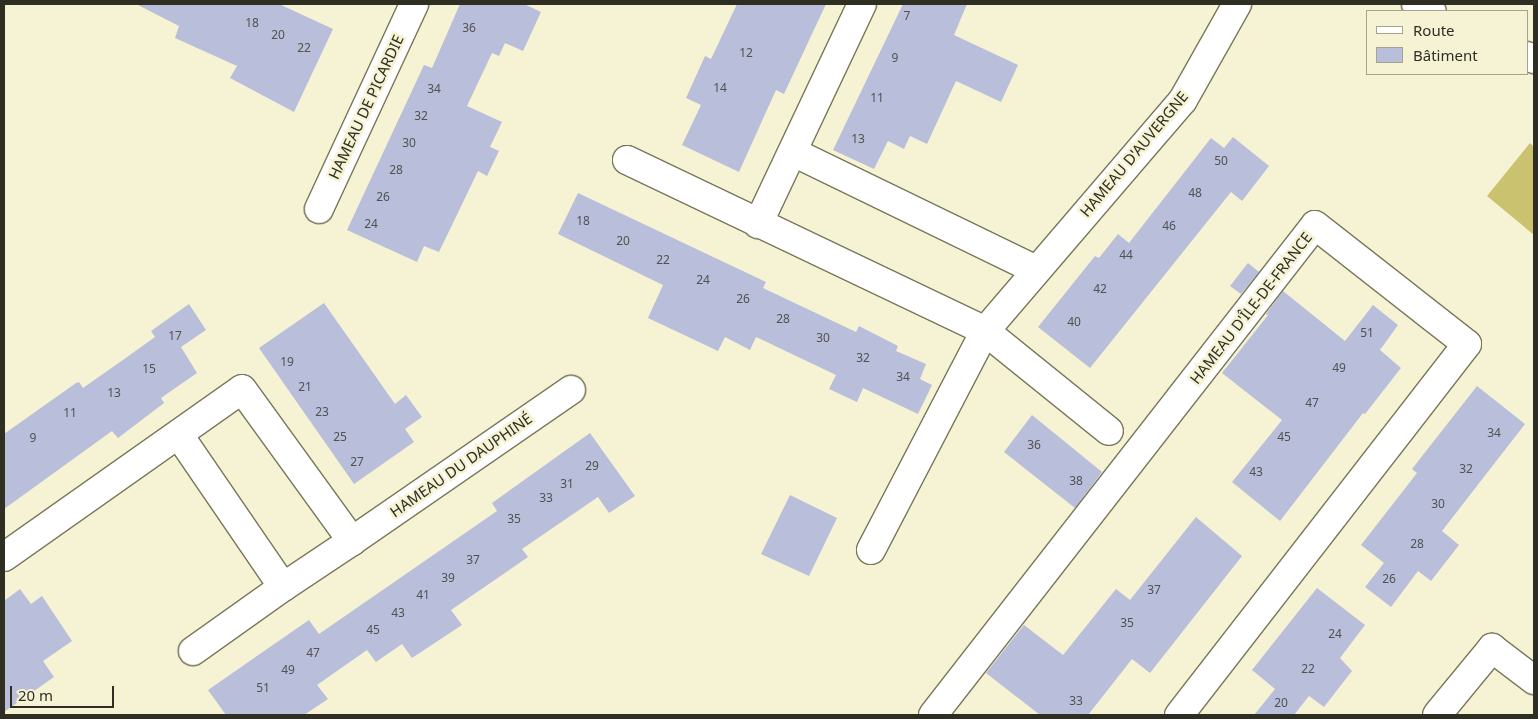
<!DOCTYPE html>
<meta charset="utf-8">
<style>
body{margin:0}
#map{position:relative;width:1538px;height:719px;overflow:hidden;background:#f5f3d4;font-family:"Noto Sans",sans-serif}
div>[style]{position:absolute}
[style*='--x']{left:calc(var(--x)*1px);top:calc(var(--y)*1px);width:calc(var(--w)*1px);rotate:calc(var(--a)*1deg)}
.green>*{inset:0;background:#cbc270}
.building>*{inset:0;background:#b9beda}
.roads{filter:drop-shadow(1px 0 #79775b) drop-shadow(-1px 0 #79775b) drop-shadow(0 1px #79775b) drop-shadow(0 -1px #79775b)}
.minor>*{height:28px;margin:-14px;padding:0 14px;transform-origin:14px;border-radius:14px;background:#fff}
span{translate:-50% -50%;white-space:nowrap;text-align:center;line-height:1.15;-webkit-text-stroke:5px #f5f3d4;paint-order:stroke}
.number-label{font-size:12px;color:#525251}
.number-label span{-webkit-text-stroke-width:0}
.street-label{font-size:15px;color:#2f2e23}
.frame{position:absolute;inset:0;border:5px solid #2f2e23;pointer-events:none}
.legend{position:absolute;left:1366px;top:10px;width:162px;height:65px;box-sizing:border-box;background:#f5f3d4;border:1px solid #a6a48d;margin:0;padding:6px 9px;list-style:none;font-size:15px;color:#2f2e23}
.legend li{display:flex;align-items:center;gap:10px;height:25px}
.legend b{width:25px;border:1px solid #a6a48d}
.scale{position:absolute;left:10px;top:686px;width:104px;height:22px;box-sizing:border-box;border:2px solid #2f2e23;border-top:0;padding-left:6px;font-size:15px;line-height:18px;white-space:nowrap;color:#2f2e23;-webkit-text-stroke:4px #f5f3d4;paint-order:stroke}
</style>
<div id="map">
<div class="green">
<div style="clip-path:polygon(1530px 143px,1534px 147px,1534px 235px,1487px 196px)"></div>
</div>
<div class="building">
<div style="clip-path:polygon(136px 4px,279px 4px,333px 29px,294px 112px,230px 78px,237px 66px,175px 38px,179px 26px)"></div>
<div style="clip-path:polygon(460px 4px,524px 4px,541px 12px,523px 51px,505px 43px,499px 56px,492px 53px,467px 106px,502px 122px,490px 147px,499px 151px,487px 176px,478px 171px,439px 252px,424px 246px,417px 262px,347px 230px,424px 65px,432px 68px)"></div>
<div style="clip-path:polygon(737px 4px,826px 4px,784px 94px,776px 90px,739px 172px,682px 145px,701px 105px,686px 98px,705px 56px,711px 59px)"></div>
<div style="clip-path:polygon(903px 4px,967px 4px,954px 35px,1018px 65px,1001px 102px,956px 81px,927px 144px,910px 136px,904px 149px,888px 141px,874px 169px,833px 150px)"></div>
<div style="clip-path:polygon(1233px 137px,1269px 166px,1242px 201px,1231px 192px,1090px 368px,1038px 327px,1095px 256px,1099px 258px,1118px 234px,1129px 243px,1211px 138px,1224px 148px)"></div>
<div style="clip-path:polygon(578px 193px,766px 282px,763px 288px,856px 332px,859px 326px,898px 346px,896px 351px,926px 364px,920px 379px,932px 385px,918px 414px,863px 388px,857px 402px,829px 389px,836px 375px,756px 337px,750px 350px,725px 337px,718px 351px,648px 318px,663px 285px,558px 234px)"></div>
<div style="clip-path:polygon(1248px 263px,1259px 272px,1241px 294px,1230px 286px)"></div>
<div style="clip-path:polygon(1283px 291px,1345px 341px,1373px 305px,1398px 325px,1380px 350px,1401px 368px,1365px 414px,1363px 413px,1280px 521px,1232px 482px,1282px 420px,1222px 373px,1268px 315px,1266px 314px)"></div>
<div style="clip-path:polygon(324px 303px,395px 404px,406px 395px,422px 417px,405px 429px,414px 442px,354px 484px,259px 348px)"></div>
<div style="clip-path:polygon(189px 304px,206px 330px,181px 347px,197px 373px,161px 398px,164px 403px,118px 438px,112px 431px,4px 509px,4px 434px,76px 383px,79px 382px,83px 388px,120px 362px,155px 337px,151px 331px)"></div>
<div style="clip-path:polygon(1477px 386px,1525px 424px,1442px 531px,1459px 545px,1431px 581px,1418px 571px,1391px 607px,1365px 587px,1384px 563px,1361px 545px,1417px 473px,1412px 469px)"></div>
<div style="clip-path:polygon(1032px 415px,1102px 472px,1075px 508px,1004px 452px)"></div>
<div style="clip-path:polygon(590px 433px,635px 496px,609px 513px,598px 497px,522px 549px,528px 557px,451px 610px,462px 625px,412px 658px,402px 644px,376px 662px,367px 650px,317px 685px,328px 699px,304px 715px,226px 715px,208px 690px,309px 620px,319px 634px,497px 511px,492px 503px)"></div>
<div style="clip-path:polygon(790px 495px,837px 518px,809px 576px,761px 554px)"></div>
<div style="clip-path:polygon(1196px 517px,1242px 556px,1150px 673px,1132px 659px,1088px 715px,1040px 715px,986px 673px,1024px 625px,1063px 655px,1116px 589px,1130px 600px)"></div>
<div style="clip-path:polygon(1317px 588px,1365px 625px,1340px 658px,1352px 671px,1324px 707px,1309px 696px,1294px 715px,1254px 715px,1275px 689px,1252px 670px)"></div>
<div style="clip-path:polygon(20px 589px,31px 604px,42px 596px,72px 641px,43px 661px,54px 677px,4px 712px,4px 601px)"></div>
</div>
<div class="roads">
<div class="minor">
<div style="--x:1416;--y:4;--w:17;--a:24"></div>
<div style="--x:1527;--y:56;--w:8;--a:23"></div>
<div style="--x:793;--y:152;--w:270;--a:25.9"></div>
<div style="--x:627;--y:160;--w:397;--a:25.5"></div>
<div style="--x:985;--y:331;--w:159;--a:38.9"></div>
<div style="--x:319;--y:209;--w:226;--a:-65.1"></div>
<div style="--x:758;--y:224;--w:243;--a:-64.7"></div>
<div style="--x:352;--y:541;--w:266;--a:-34.6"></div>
<div style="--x:871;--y:550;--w:247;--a:-62.5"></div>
<div style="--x:985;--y:331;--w:304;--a:-49.4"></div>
<div style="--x:1183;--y:100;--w:110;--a:-60.6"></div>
<div style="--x:4;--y:557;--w:291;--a:-35.2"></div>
<div style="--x:242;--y:389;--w:188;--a:54.1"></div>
<div style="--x:352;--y:541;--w:83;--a:146.3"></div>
<div style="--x:283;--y:587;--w:184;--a:-124.4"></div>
<div style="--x:193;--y:651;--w:110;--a:-35.4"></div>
<div style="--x:933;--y:715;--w:621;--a:-52.06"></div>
<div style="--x:1315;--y:225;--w:193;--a:38.1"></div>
<div style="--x:1467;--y:344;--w:470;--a:127.8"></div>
<div style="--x:1437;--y:715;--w:87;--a:-50.6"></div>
<div style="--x:1492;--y:648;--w:53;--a:37.3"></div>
</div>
</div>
<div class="number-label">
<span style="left:907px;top:16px">7</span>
<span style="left:252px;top:23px">18</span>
<span style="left:469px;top:28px">36</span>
<span style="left:278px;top:35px">20</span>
<span style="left:304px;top:48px">22</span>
<span style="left:746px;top:53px">12</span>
<span style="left:895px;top:58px">9</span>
<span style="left:720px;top:88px">14</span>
<span style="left:434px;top:89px">34</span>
<span style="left:877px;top:98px">11</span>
<span style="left:421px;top:116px">32</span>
<span style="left:858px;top:139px">13</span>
<span style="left:409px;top:143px">30</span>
<span style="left:1221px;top:161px">50</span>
<span style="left:396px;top:170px">28</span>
<span style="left:1195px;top:193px">48</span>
<span style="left:383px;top:197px">26</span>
<span style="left:583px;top:221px">18</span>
<span style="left:371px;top:224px">24</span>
<span style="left:1169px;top:226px">46</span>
<span style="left:623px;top:241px">20</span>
<span style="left:1126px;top:255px">44</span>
<span style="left:663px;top:260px">22</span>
<span style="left:703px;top:280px">24</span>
<span style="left:1100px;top:289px">42</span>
<span style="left:743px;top:299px">26</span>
<span style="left:783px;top:319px">28</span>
<span style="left:1074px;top:322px">40</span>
<span style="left:1367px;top:333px">51</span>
<span style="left:175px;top:336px">17</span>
<span style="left:823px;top:338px">30</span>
<span style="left:863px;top:358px">32</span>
<span style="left:287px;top:362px">19</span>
<span style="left:1339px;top:368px">49</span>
<span style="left:149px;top:369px">15</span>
<span style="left:903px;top:377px">34</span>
<span style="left:305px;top:387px">21</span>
<span style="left:114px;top:393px">13</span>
<span style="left:1312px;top:403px">47</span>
<span style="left:322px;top:412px">23</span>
<span style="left:70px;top:413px">11</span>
<span style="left:1494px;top:433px">34</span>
<span style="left:340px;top:437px">25</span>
<span style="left:1284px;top:437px">45</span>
<span style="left:33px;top:438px">9</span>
<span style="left:1034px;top:445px">36</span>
<span style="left:357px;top:462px">27</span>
<span style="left:592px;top:466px">29</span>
<span style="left:1466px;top:469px">32</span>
<span style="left:1256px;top:472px">43</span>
<span style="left:1076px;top:481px">38</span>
<span style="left:567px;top:484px">31</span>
<span style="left:546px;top:498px">33</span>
<span style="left:1438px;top:504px">30</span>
<span style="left:514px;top:519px">35</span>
<span style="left:1417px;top:544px">28</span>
<span style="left:473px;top:560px">37</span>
<span style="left:448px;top:578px">39</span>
<span style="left:1389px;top:579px">26</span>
<span style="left:1154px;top:590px">37</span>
<span style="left:423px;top:595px">41</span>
<span style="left:398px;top:613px">43</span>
<span style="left:1127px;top:623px">35</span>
<span style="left:373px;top:630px">45</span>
<span style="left:1335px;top:634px">24</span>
<span style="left:313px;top:653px">47</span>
<span style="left:1308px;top:669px">22</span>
<span style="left:288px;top:670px">49</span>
<span style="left:263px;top:688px">51</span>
<span style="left:1076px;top:701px">33</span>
<span style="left:1281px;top:703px">20</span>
</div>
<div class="street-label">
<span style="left:366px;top:107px;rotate:-65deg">HAMEAU DE PICARDIE</span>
<span style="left:1134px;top:154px;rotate:-50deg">HAMEAU D'AUVERGNE</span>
<span style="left:1251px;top:308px;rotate:-52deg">HAMEAU D'ÎLE-DE-FRANCE</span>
<span style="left:461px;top:465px;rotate:-35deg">HAMEAU DU DAUPHINÉ</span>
</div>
<div class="frame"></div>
<ul class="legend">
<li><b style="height:6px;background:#fff"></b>Route</li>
<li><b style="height:14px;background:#b9beda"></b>Bâtiment</li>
</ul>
<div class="scale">20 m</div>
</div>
